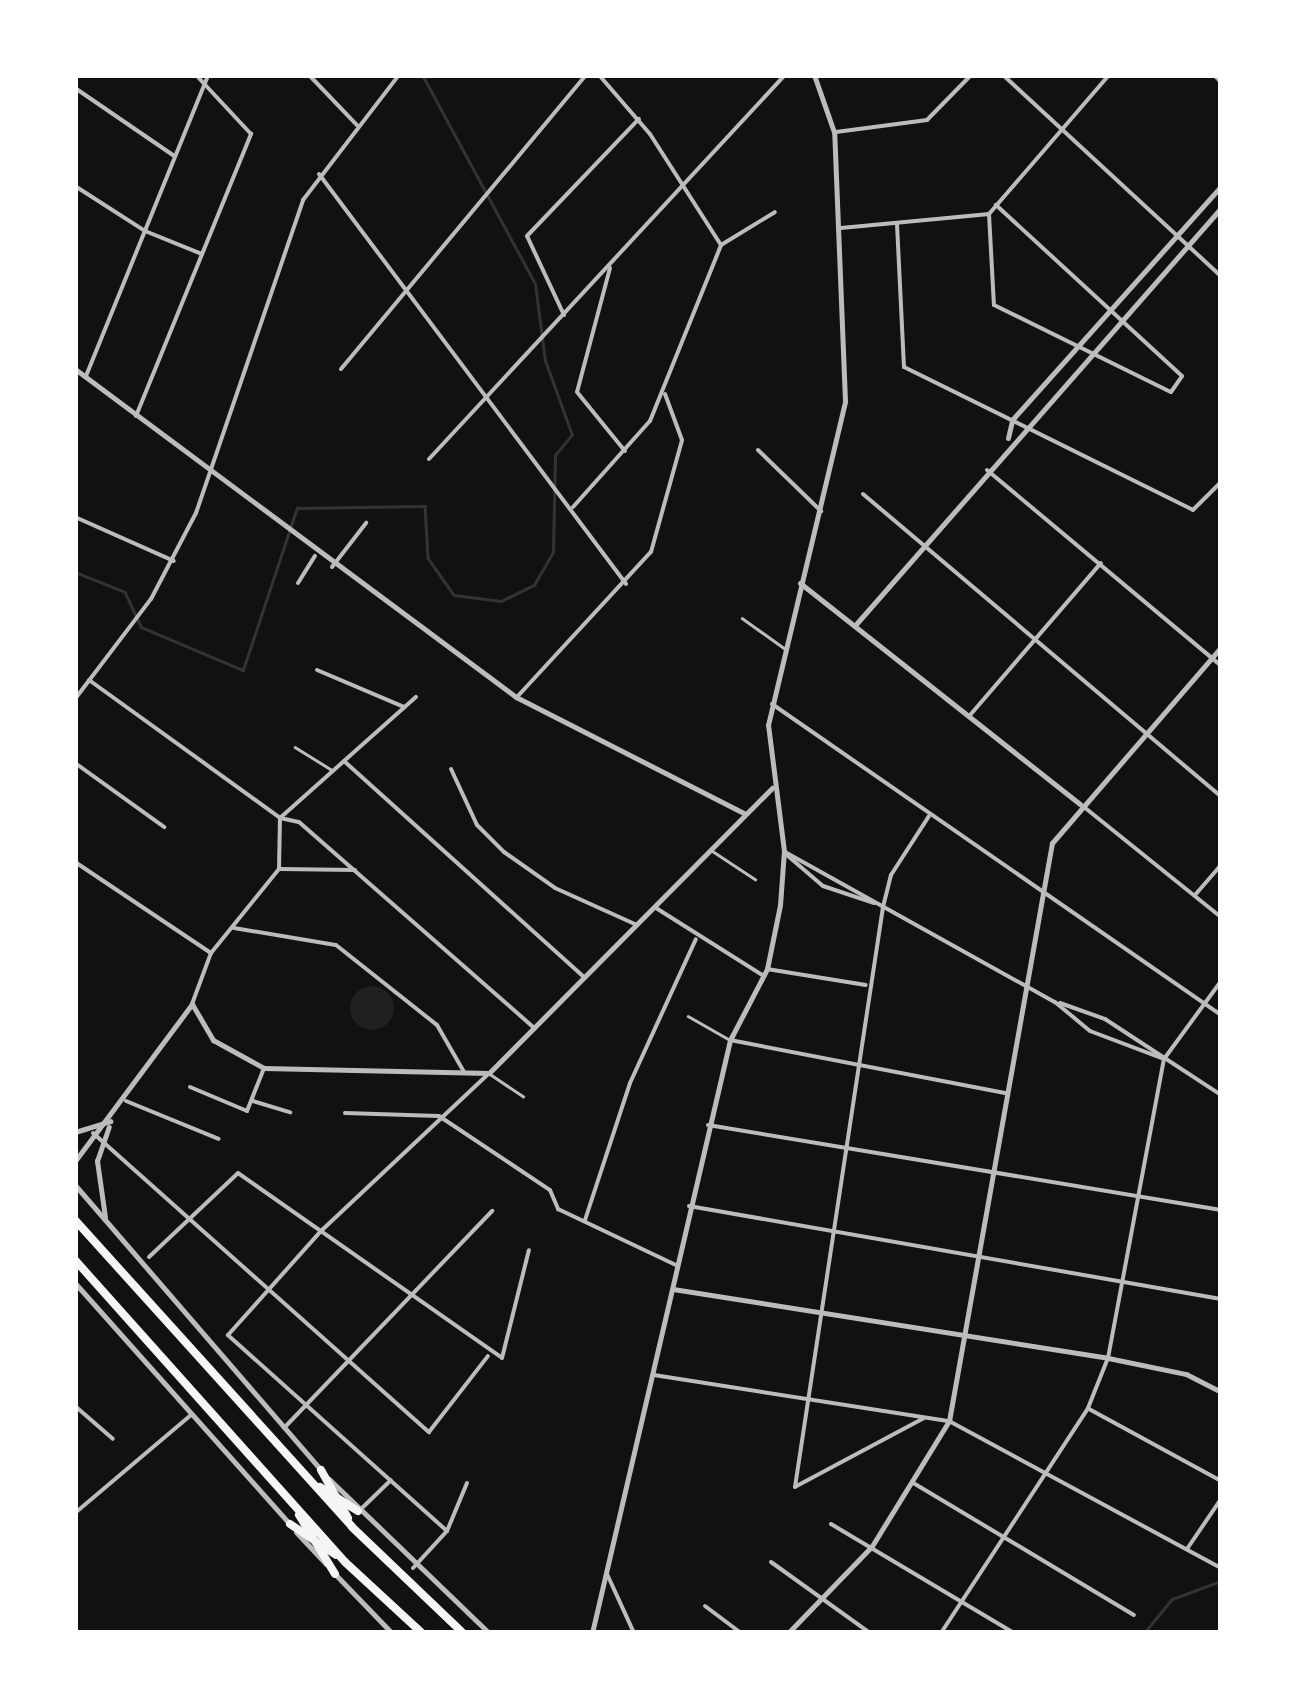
<!DOCTYPE html>
<style>
body{margin:0}
#map{position:relative;width:1296px;height:1708px;overflow:hidden;background:#111;font-family:Ubuntu,sans-serif}
div>[style]{position:absolute}
[style*='--x']{left:calc(var(--x)*1px);top:calc(var(--y)*1px);width:calc(var(--w)*1px);rotate:calc(var(--a)*1deg)}
.green>*{inset:0;background:#202020}
.round{border-radius:50%}
.stream>*{height:2.5px;margin:-1.25px;padding:0 1.25px;transform-origin:1.25px;border-radius:1.25px;background:#333}
.service>*{height:2.5px;margin:-1.25px;padding:0 1.25px;transform-origin:1.25px;border-radius:1.25px;background:#bcbcbc}
.pedestrian>*{height:4px;margin:-2px;padding:0 2px;transform-origin:2px;border-radius:2px;background:#bcbcbc}
.minor>*{height:4px;margin:-2px;padding:0 2px;transform-origin:2px;border-radius:2px;background:#bcbcbc}
.tertiary>*{height:5px;margin:-2.5px;padding:0 2.5px;transform-origin:2.5px;border-radius:2.5px;background:#bcbcbc}
.trunk>*{height:8px;margin:-4px;padding:0 4px;transform-origin:4px;border-radius:4px;background:#f5f5f5}
span{translate:-50% -50%;white-space:nowrap;text-align:center;line-height:1.15;-webkit-text-stroke:8px #fff;paint-order:stroke}
.frame{position:absolute;inset:0;border:78px solid #fff;pointer-events:none}
</style>
<div id="map">
<div class="green">
<div class="round" style="left:350px;top:986px;width:44px;height:44px"></div>
</div>
<div class="stream">
<div style="--x:75;--y:572;--w:54;--a:21.8"></div>
<div style="--x:125;--y:592;--w:38;--a:65"></div>
<div style="--x:141;--y:627;--w:111;--a:22.9"></div>
<div style="--x:243;--y:670;--w:171;--a:-71.6"></div>
<div style="--x:297;--y:508;--w:128;--a:-0.9"></div>
<div style="--x:425;--y:506;--w:52;--a:86.7"></div>
<div style="--x:428;--y:558;--w:45;--a:54.9"></div>
<div style="--x:454;--y:595;--w:47;--a:7.3"></div>
<div style="--x:501;--y:601;--w:37;--a:-26"></div>
<div style="--x:534;--y:585;--w:38;--a:-60"></div>
<div style="--x:553;--y:552;--w:97;--a:-88.8"></div>
<div style="--x:555;--y:455;--w:26;--a:-50"></div>
<div style="--x:572;--y:435;--w:79;--a:-110"></div>
<div style="--x:545;--y:361;--w:78;--a:-97.4"></div>
<div style="--x:535;--y:284;--w:238;--a:-118.4"></div>
<div style="--x:1144;--y:1633;--w:44;--a:-50.5"></div>
<div style="--x:1172;--y:1599;--w:52;--a:-20.2"></div>
</div>
<div class="service">
<div style="--x:742;--y:618;--w:52;--a:35.5"></div>
<div style="--x:295;--y:747;--w:44;--a:31.9"></div>
<div style="--x:711;--y:850;--w:53;--a:33.4"></div>
<div style="--x:688;--y:1016;--w:48;--a:29.7"></div>
<div style="--x:490;--y:1074;--w:40;--a:34"></div>
</div>
<div class="pedestrian">
<div style="--x:317;--y:670;--w:95;--a:23"></div>
<div style="--x:234;--y:928;--w:103;--a:9.5"></div>
<div style="--x:336;--y:945;--w:129;--a:38.4"></div>
<div style="--x:437;--y:1025;--w:54;--a:60.1"></div>
<div style="--x:190;--y:1087;--w:62;--a:22.8"></div>
<div style="--x:247;--y:1111;--w:46;--a:-68.4"></div>
<div style="--x:253;--y:1101;--w:39;--a:17"></div>
<div style="--x:345;--y:1113;--w:94;--a:1.8"></div>
</div>
<div class="minor">
<div style="--x:309;--y:75;--w:69;--a:46.2"></div>
<div style="--x:599;--y:75;--w:78;--a:49.2"></div>
<div style="--x:650;--y:134;--w:132;--a:57.4"></div>
<div style="--x:1003;--y:75;--w:297;--a:42.7"></div>
<div style="--x:1214;--y:75;--w:10;--a:45"></div>
<div style="--x:75;--y:88;--w:119;--a:34.4"></div>
<div style="--x:836;--y:132;--w:92;--a:-7.5"></div>
<div style="--x:927;--y:120;--w:63;--a:-45.6"></div>
<div style="--x:319;--y:174;--w:512;--a:53.17"></div>
<div style="--x:75;--y:186;--w:83;--a:32.7"></div>
<div style="--x:145;--y:231;--w:61;--a:22"></div>
<div style="--x:989;--y:214;--w:91;--a:86.9"></div>
<div style="--x:994;--y:305;--w:197;--a:26.2"></div>
<div style="--x:1171;--y:392;--w:19;--a:-55"></div>
<div style="--x:1182;--y:376;--w:253;--a:-137.4"></div>
<div style="--x:897;--y:224;--w:143;--a:87.2"></div>
<div style="--x:904;--y:367;--w:322;--a:26.3"></div>
<div style="--x:1193;--y:510;--w:40;--a:-45"></div>
<div style="--x:841;--y:228;--w:149;--a:-5.4"></div>
<div style="--x:989;--y:214;--w:184;--a:-49.2"></div>
<div style="--x:721;--y:245;--w:63;--a:-31.4"></div>
<div style="--x:610;--y:268;--w:128;--a:104.9"></div>
<div style="--x:577;--y:392;--w:76;--a:50.9"></div>
<div style="--x:564;--y:315;--w:87;--a:-115.1"></div>
<div style="--x:527;--y:236;--w:162;--a:-46.3"></div>
<div style="--x:341;--y:369;--w:383;--a:-50.2"></div>
<div style="--x:86;--y:376;--w:325;--a:-67.9"></div>
<div style="--x:136;--y:416;--w:305;--a:-67.8"></div>
<div style="--x:251;--y:134;--w:81;--a:-133"></div>
<div style="--x:758;--y:450;--w:88;--a:44.1"></div>
<div style="--x:429;--y:459;--w:524;--a:-47.17"></div>
<div style="--x:987;--y:470;--w:305;--a:39.9"></div>
<div style="--x:863;--y:494;--w:468;--a:40.2"></div>
<div style="--x:573;--y:507;--w:115;--a:-48.2"></div>
<div style="--x:650;--y:421;--w:190;--a:-68"></div>
<div style="--x:75;--y:517;--w:108;--a:24"></div>
<div style="--x:332;--y:567;--w:56;--a:-52.3"></div>
<div style="--x:298;--y:583;--w:32;--a:-58"></div>
<div style="--x:89;--y:680;--w:236;--a:35.8"></div>
<div style="--x:280;--y:818;--w:19;--a:12"></div>
<div style="--x:299;--y:822;--w:313;--a:41.2"></div>
<div style="--x:517;--y:697;--w:197;--a:-47.3"></div>
<div style="--x:651;--y:552;--w:116;--a:-74.5"></div>
<div style="--x:682;--y:440;--w:49;--a:-110.3"></div>
<div style="--x:75;--y:699;--w:126;--a:-52.8"></div>
<div style="--x:151;--y:599;--w:97;--a:-62.4"></div>
<div style="--x:196;--y:513;--w:331;--a:-71.1"></div>
<div style="--x:303;--y:200;--w:158;--a:-52.5"></div>
<div style="--x:772;--y:704;--w:546;--a:34.71"></div>
<div style="--x:971;--y:714;--w:199;--a:-49.3"></div>
<div style="--x:344;--y:761;--w:324;--a:42"></div>
<div style="--x:75;--y:763;--w:110;--a:35.7"></div>
<div style="--x:451;--y:769;--w:62;--a:65.1"></div>
<div style="--x:477;--y:825;--w:38;--a:45"></div>
<div style="--x:504;--y:852;--w:62;--a:35.2"></div>
<div style="--x:555;--y:888;--w:90;--a:24.3"></div>
<div style="--x:1084;--y:807;--w:176;--a:38.8"></div>
<div style="--x:280;--y:818;--w:182;--a:-41.7"></div>
<div style="--x:785;--y:852;--w:309;--a:29.1"></div>
<div style="--x:1055;--y:1002;--w:45;--a:39.6"></div>
<div style="--x:1090;--y:1031;--w:79;--a:20.7"></div>
<div style="--x:788;--y:856;--w:46;--a:40.6"></div>
<div style="--x:823;--y:886;--w:54;--a:18.4"></div>
<div style="--x:75;--y:862;--w:164;--a:33.8"></div>
<div style="--x:280;--y:869;--w:75;--a:0.8"></div>
<div style="--x:1195;--y:895;--w:40;--a:-49"></div>
<div style="--x:656;--y:908;--w:128;--a:32.2"></div>
<div style="--x:767;--y:969;--w:100;--a:9.2"></div>
<div style="--x:1060;--y:1003;--w:48;--a:19.6"></div>
<div style="--x:1105;--y:1019;--w:139;--a:33.2"></div>
<div style="--x:192;--y:1004;--w:54;--a:-69.6"></div>
<div style="--x:211;--y:953;--w:108;--a:-51"></div>
<div style="--x:279;--y:869;--w:51;--a:-88.9"></div>
<div style="--x:730;--y:1040;--w:280;--a:10.9"></div>
<div style="--x:126;--y:1101;--w:100;--a:22.2"></div>
<div style="--x:439;--y:1116;--w:133;--a:33.7"></div>
<div style="--x:550;--y:1190;--w:21;--a:67"></div>
<div style="--x:558;--y:1209;--w:131;--a:25.4"></div>
<div style="--x:708;--y:1125;--w:520;--a:9.41"></div>
<div style="--x:93;--y:1133;--w:450;--a:41.7"></div>
<div style="--x:429;--y:1432;--w:96;--a:-52.2"></div>
<div style="--x:689;--y:1206;--w:540;--a:9.92"></div>
<div style="--x:585;--y:1220;--w:144;--a:-71.8"></div>
<div style="--x:630;--y:1083;--w:158;--a:-65.4"></div>
<div style="--x:149;--y:1257;--w:122;--a:-43.3"></div>
<div style="--x:238;--y:1173;--w:322;--a:35"></div>
<div style="--x:502;--y:1358;--w:111;--a:-76"></div>
<div style="--x:654;--y:1375;--w:299;--a:8.9"></div>
<div style="--x:949;--y:1421;--w:307;--a:28.4"></div>
<div style="--x:75;--y:1406;--w:50;--a:41"></div>
<div style="--x:1089;--y:1409;--w:150;--a:28.6"></div>
<div style="--x:924;--y:1418;--w:146;--a:151.9"></div>
<div style="--x:795;--y:1487;--w:587;--a:-81.37"></div>
<div style="--x:883;--y:907;--w:33;--a:-76"></div>
<div style="--x:891;--y:875;--w:70;--a:-57.2"></div>
<div style="--x:284;--y:1428;--w:301;--a:-46.2"></div>
<div style="--x:915;--y:1484;--w:255;--a:30.9"></div>
<div style="--x:362;--y:1508;--w:40;--a:-44"></div>
<div style="--x:75;--y:1513;--w:153;--a:-40.2"></div>
<div style="--x:831;--y:1524;--w:213;--a:30.8"></div>
<div style="--x:447;--y:1531;--w:294;--a:-138.2"></div>
<div style="--x:228;--y:1335;--w:140;--a:-48.2"></div>
<div style="--x:321;--y:1231;--w:228;--a:-43.2"></div>
<div style="--x:1187;--y:1549;--w:60;--a:-55.8"></div>
<div style="--x:771;--y:1562;--w:122;--a:35.6"></div>
<div style="--x:413;--y:1568;--w:50;--a:-47.4"></div>
<div style="--x:447;--y:1531;--w:52;--a:-67.4"></div>
<div style="--x:607;--y:1574;--w:65;--a:65.4"></div>
<div style="--x:705;--y:1606;--w:45;--a:36.9"></div>
<div style="--x:941;--y:1633;--w:269;--a:-56.8"></div>
<div style="--x:1088;--y:1408;--w:54;--a:-68.2"></div>
<div style="--x:1108;--y:1358;--w:304;--a:-79.4"></div>
<div style="--x:1164;--y:1059;--w:97;--a:-53.8"></div>
</div>
<div class="tertiary">
<div style="--x:75;--y:369;--w:550;--a:36.64"></div>
<div style="--x:516;--y:697;--w:256;--a:27"></div>
<div style="--x:1008;--y:438;--w:18;--a:-77"></div>
<div style="--x:1012;--y:420;--w:314;--a:-48.2"></div>
<div style="--x:800;--y:583;--w:357;--a:38.3"></div>
<div style="--x:857;--y:623;--w:552;--a:-48.75"></div>
<div style="--x:192;--y:1004;--w:42;--a:59.7"></div>
<div style="--x:213;--y:1040;--w:58;--a:28.8"></div>
<div style="--x:264;--y:1068;--w:225;--a:1.3"></div>
<div style="--x:489;--y:1073;--w:402;--a:-45.2"></div>
<div style="--x:75;--y:1132;--w:37;--a:-17"></div>
<div style="--x:75;--y:1161;--w:196;--a:-53.3"></div>
<div style="--x:75;--y:1185;--w:378;--a:49.2"></div>
<div style="--x:105;--y:1217;--w:57;--a:-98.1"></div>
<div style="--x:97;--y:1161;--w:36;--a:-71"></div>
<div style="--x:75;--y:1283;--w:322;--a:48.3"></div>
<div style="--x:673;--y:1289;--w:440;--a:9"></div>
<div style="--x:1108;--y:1358;--w:80;--a:11.6"></div>
<div style="--x:1186;--y:1374;--w:39;--a:27"></div>
<div style="--x:329;--y:1479;--w:222;--a:43.9"></div>
<div style="--x:296;--y:1532;--w:44;--a:46.8"></div>
<div style="--x:333;--y:1572;--w:85;--a:46"></div>
<div style="--x:592;--y:1633;--w:609;--a:-76.9"></div>
<div style="--x:730;--y:1040;--w:80;--a:-62.5"></div>
<div style="--x:767;--y:969;--w:65;--a:-78.5"></div>
<div style="--x:780;--y:905;--w:54;--a:-85.8"></div>
<div style="--x:784;--y:851;--w:127;--a:-97.2"></div>
<div style="--x:768;--y:725;--w:333;--a:-76.6"></div>
<div style="--x:845;--y:401;--w:269;--a:-92.3"></div>
<div style="--x:834;--y:132;--w:60;--a:-109.3"></div>
<div style="--x:788;--y:1633;--w:121;--a:-46"></div>
<div style="--x:872;--y:1546;--w:147;--a:-58.4"></div>
<div style="--x:949;--y:1421;--w:587;--a:-79.9"></div>
<div style="--x:1052;--y:843;--w:259;--a:-49.2"></div>
</div>
<div class="trunk">
<div style="--x:75;--y:1220;--w:413;--a:47.9"></div>
<div style="--x:352;--y:1527;--w:153;--a:43.7"></div>
<div style="--x:75;--y:1260;--w:405;--a:48.2"></div>
<div style="--x:345;--y:1562;--w:105;--a:42.7"></div>
<div style="--x:321;--y:1470;--w:55;--a:60.6"></div>
<div style="--x:320;--y:1487;--w:45;--a:32.3"></div>
<div style="--x:299;--y:1515;--w:69;--a:58.6"></div>
<div style="--x:290;--y:1524;--w:55;--a:34"></div>
</div>
<div class="frame"></div>
</div>
